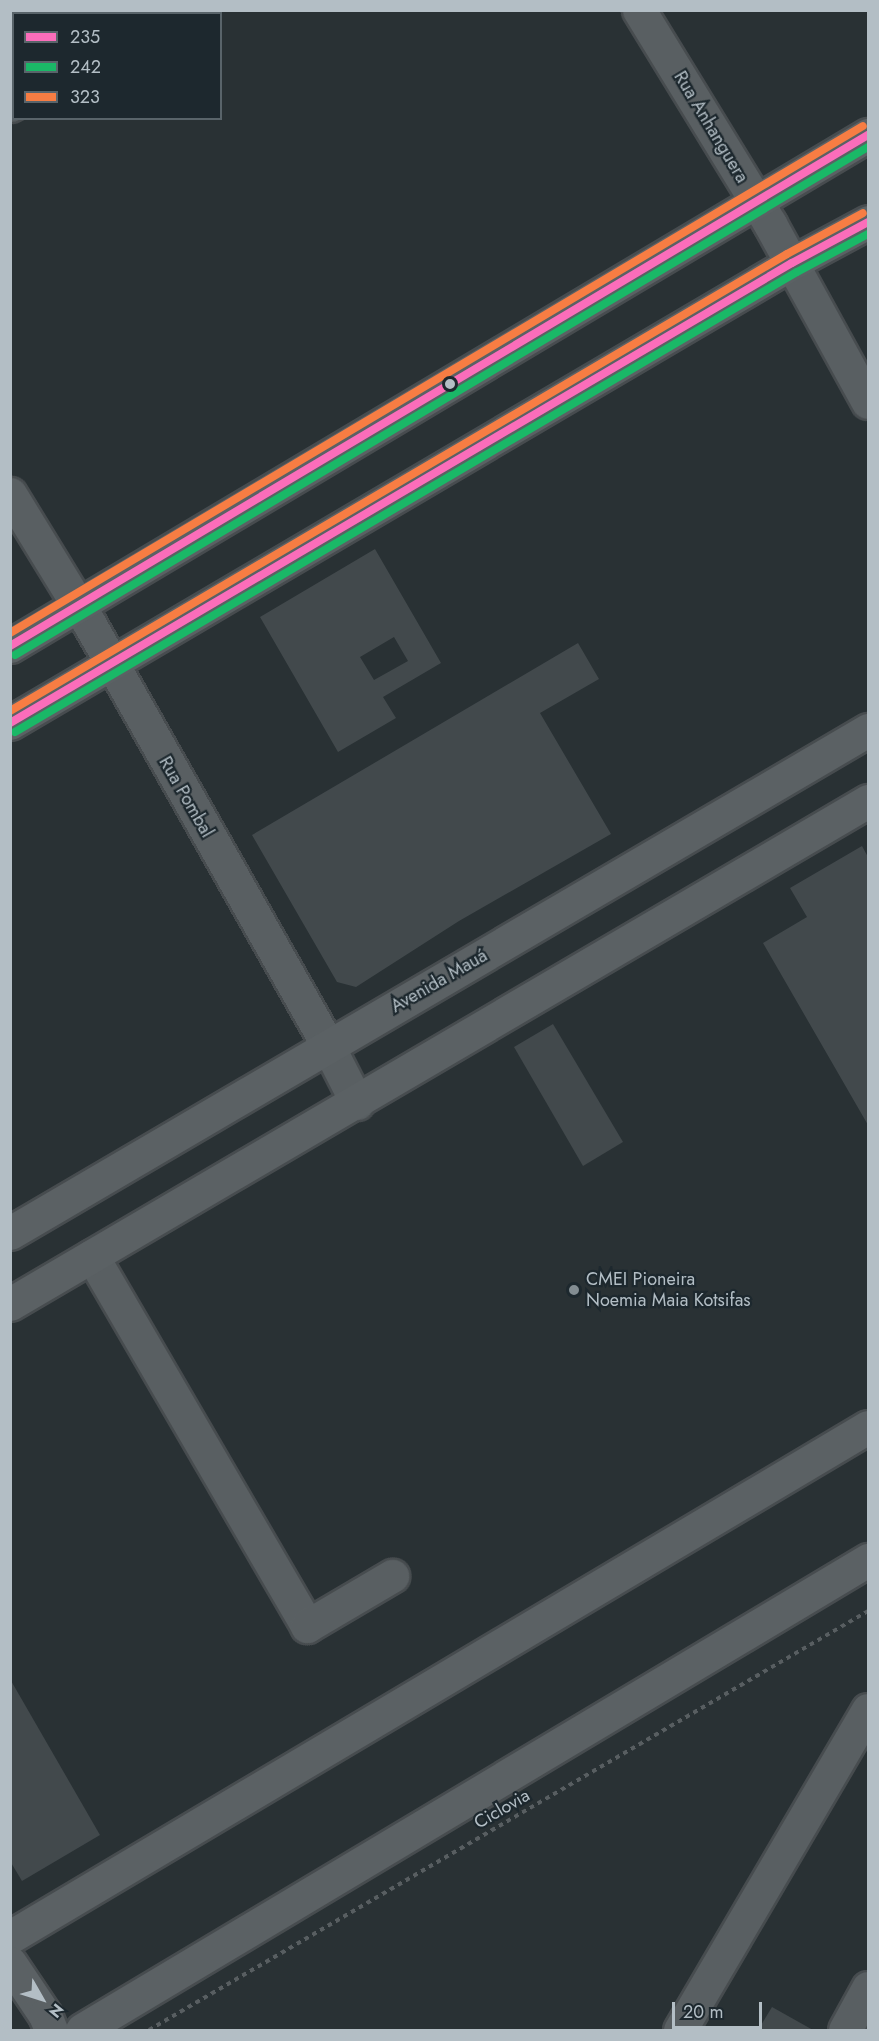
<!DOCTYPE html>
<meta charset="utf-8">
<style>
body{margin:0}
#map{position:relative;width:879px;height:2041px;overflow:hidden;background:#293134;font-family:Jost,sans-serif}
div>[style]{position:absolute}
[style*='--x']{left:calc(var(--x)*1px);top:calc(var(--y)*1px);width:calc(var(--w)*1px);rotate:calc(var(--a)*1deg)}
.building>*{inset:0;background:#42494c}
.path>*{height:4px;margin-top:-2px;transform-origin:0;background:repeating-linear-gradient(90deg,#585e61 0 4.5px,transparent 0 9px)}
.roads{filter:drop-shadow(2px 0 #474c4f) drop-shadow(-2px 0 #474c4f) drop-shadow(0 2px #474c4f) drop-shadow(0 -2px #474c4f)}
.minor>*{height:33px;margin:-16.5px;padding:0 16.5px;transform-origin:16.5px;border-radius:16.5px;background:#595f62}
.major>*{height:33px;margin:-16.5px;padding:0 16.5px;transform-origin:16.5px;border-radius:16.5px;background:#5b6164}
.bus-1>*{height:8px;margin:-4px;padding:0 4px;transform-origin:4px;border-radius:4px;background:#fb6dba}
.bus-2>*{height:8px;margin:-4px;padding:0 4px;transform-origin:4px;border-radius:4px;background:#1ab867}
.bus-3>*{height:8px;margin:-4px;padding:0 4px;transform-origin:4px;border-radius:4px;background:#f77d43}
.dots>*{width:16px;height:16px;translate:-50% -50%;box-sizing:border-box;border:3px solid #1d282e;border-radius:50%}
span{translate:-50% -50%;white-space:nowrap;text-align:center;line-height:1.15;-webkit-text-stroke:4.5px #1d282e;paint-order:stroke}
.street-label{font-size:18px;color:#b3bec5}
.poi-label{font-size:18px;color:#b3bec5}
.left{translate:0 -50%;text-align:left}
.frame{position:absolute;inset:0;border:12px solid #b3bec5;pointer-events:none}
.legend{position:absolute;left:12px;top:12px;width:210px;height:108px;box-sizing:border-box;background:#1d282e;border:2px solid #59646a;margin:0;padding:8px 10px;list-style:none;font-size:18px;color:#b3bec5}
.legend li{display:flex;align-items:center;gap:12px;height:30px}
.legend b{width:30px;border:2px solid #59646a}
.north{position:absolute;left:12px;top:1969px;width:60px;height:60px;-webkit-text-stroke:4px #1d282e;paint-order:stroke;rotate:129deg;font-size:16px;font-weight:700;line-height:24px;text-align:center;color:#b3bec5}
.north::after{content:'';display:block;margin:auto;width:21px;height:27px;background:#b3bec5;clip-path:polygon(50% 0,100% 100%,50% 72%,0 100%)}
.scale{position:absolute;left:672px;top:2002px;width:90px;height:27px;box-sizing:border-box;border:3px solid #b3bec5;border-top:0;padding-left:8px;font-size:18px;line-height:21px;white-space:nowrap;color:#b3bec5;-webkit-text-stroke:4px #1d282e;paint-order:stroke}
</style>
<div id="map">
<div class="building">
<div style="clip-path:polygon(10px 48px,14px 53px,14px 69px,10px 71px)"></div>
<div style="clip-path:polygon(evenodd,375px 549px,441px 663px,383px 697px,396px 718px,338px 752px,260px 617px,375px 549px,394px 637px,408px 661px,374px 680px,360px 657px,394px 637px)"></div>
<div style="clip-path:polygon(578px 643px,599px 679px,540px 713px,611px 834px,459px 921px,356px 987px,337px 982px,252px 835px)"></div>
<div style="clip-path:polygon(862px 846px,868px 857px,868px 1125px,763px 943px,807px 917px,790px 888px)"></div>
<div style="clip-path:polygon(553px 1024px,623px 1142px,583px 1166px,514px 1047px)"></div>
<div style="clip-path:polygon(10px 1679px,100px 1835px,22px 1881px,10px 1861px)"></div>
<div style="clip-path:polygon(772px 2007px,813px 2030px,758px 2030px)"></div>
</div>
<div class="path">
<div style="--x:149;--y:2030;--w:832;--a:-30.23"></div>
</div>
<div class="roads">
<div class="minor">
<div style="--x:639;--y:10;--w:251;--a:58.5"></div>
<div style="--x:770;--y:224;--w:203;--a:61.2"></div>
<div style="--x:167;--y:14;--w:6;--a:-39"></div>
<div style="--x:10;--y:105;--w:4;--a:-27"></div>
<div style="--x:10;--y:494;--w:151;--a:58.5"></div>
<div style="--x:89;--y:623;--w:486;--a:60.5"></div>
<div style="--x:328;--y:1046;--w:64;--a:63"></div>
<div style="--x:92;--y:1256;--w:428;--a:59.8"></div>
<div style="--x:307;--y:1626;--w:99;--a:-30.5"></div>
<div style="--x:680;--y:2030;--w:371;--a:-59.6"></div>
<div style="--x:845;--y:2030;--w:48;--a:-61.3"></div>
</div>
<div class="major">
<div style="--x:10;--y:646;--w:999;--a:-30.78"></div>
<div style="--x:10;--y:723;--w:907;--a:-30.47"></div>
<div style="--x:792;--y:263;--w:86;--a:-28.3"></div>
<div style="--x:10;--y:1233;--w:995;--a:-30.38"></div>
<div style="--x:10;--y:1304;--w:995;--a:-30.38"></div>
<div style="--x:10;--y:1937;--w:998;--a:-30.73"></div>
<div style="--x:10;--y:1963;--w:63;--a:56.1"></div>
<div style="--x:45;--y:2015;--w:16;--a:68"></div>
<div style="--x:82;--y:2030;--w:916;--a:-30.88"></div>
</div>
</div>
<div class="bus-1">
<div style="--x:10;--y:646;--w:999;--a:-30.78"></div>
<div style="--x:10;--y:723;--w:907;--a:-30.47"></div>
<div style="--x:792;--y:263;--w:86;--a:-28.3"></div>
</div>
<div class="bus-2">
<div style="--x:15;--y:655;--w:993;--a:-30.78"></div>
<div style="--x:15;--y:732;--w:907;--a:-30.47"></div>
<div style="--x:797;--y:272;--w:81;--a:-28.2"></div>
</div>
<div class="bus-3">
<div style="--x:10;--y:633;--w:992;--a:-30.73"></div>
<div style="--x:10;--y:711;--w:901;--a:-30.46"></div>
<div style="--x:787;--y:254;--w:86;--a:-28.3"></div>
</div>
<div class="dots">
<div style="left:450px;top:384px;background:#b3bec5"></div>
<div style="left:574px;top:1290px;background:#838d92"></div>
</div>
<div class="street-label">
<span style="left:711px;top:127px;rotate:59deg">Rua Anhanguera</span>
<span style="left:186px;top:797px;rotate:60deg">Rua Pombal</span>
<span style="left:439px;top:981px;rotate:-30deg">Avenida Mauá</span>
<span style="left:502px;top:1809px;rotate:-30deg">Ciclovia</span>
</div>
<div class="poi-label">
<span class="left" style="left:586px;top:1290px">CMEI Pioneira<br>Noemia Maia Kotsifas</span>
</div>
<div class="frame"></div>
<ul class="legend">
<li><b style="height:8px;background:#fb6dba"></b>235</li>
<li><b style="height:8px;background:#1ab867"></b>242</li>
<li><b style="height:8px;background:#f77d43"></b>323</li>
</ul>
<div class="north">N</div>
<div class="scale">20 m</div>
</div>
